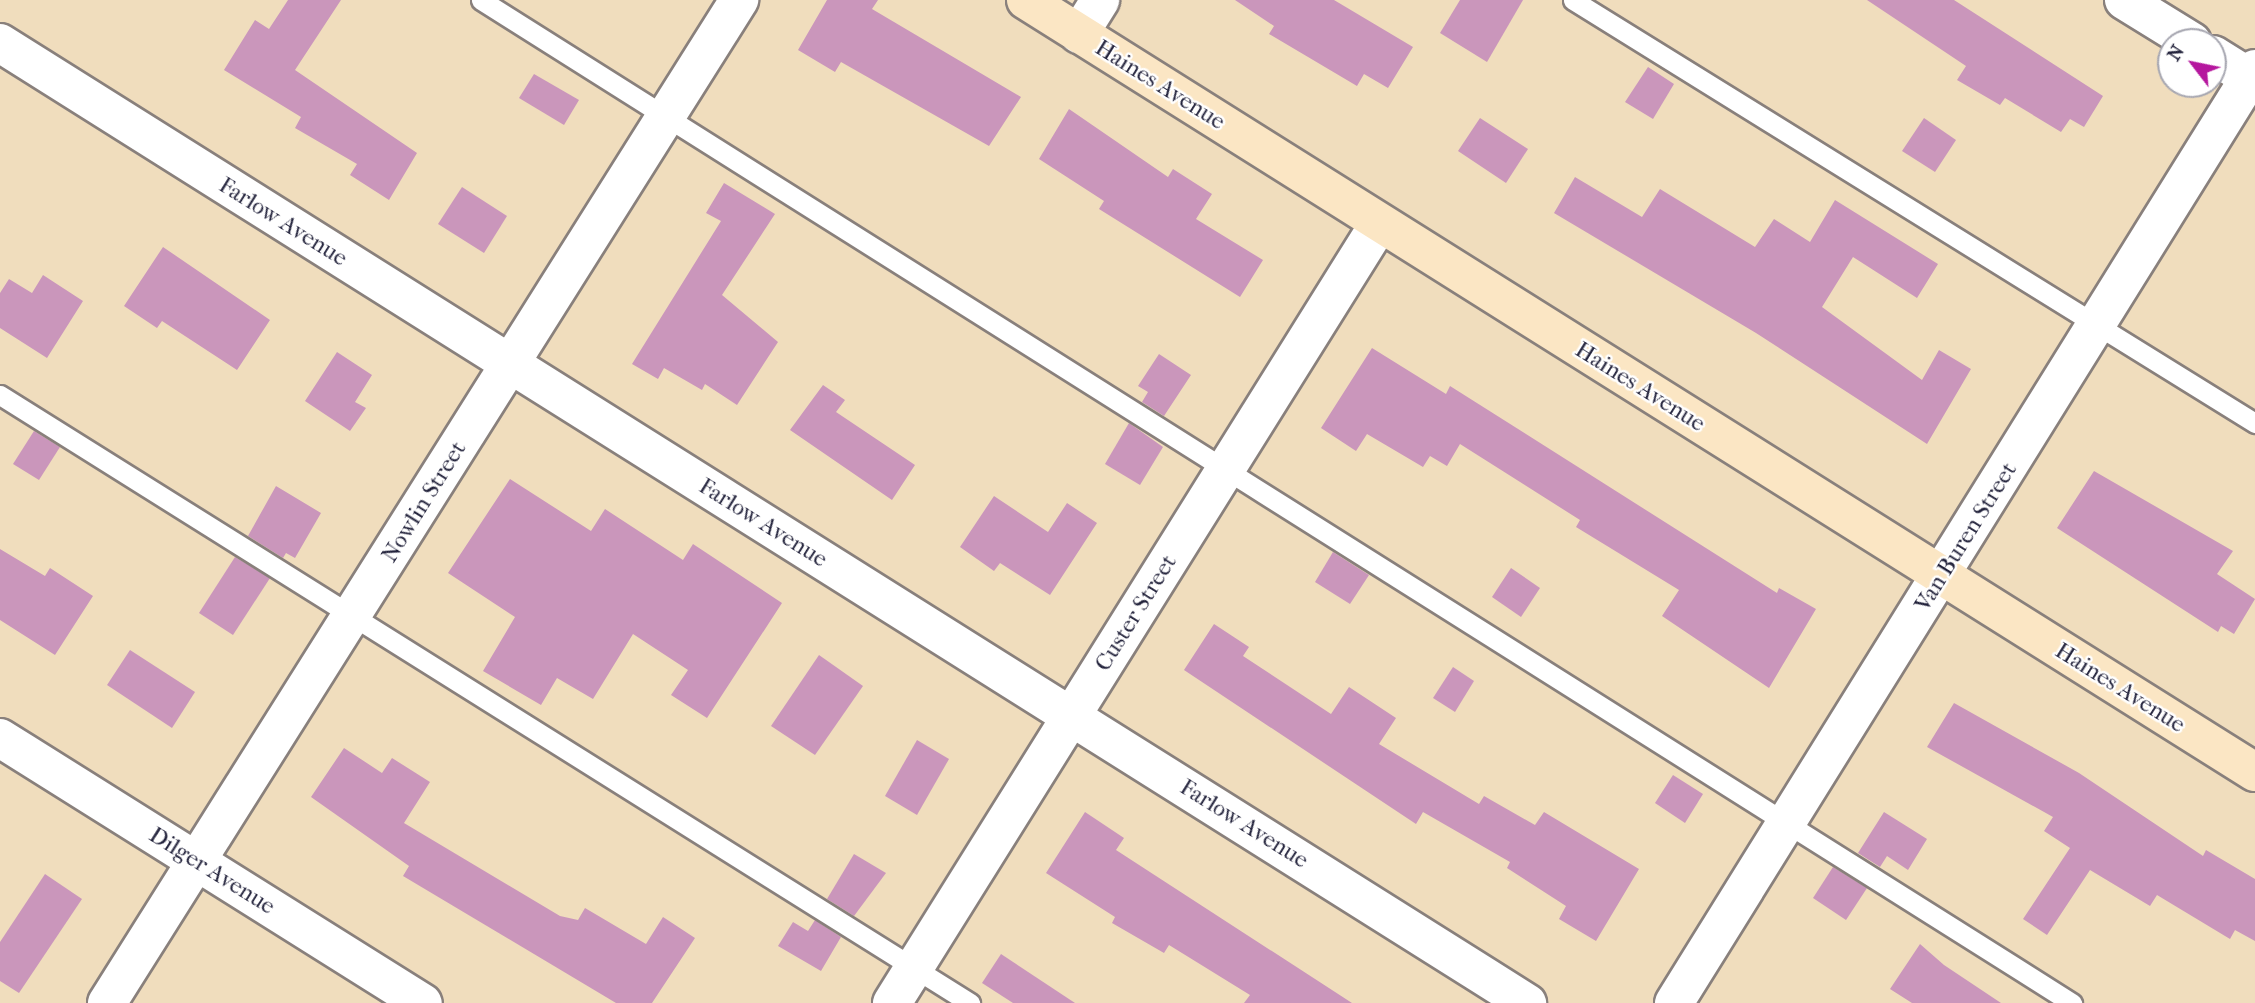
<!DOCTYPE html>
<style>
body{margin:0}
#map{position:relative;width:2255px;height:1003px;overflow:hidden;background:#f0ddbd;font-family:"IM FELL French Canon",serif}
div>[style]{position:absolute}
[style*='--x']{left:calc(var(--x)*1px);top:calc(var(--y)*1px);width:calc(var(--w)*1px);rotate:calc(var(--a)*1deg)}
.building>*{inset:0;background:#ca96bb}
.roads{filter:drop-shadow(2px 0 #89807c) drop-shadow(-2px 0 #89807c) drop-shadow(0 2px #89807c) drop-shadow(0 -2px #89807c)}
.service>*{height:19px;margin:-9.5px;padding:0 9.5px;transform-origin:9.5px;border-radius:9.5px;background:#fff}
.minor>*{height:38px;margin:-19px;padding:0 19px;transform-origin:19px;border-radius:19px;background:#fff}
.secondary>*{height:38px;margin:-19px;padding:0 19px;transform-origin:19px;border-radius:19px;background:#fbe6c4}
span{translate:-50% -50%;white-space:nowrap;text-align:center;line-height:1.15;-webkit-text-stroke:5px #fff;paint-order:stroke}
.street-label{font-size:23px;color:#22223b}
.north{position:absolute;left:2157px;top:28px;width:70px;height:70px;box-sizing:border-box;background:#fff;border:2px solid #a7a7b1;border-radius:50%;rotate:302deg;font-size:19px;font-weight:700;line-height:28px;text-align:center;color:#22223b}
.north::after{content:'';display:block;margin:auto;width:24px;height:32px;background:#b5179e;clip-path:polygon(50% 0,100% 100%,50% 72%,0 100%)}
</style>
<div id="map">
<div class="building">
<div style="clip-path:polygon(288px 0,341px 0,295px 70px,417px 153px,389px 200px,350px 175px,357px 164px,295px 128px,301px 117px,224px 70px,255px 20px,269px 29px)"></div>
<div style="clip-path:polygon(827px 0,878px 0,872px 9px,1021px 97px,989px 146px,841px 62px,835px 72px,798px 50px)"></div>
<div style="clip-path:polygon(1235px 0,1334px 0,1413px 47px,1388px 88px,1364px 74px,1357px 86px,1269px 34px,1274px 26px)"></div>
<div style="clip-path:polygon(1460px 0,1523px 0,1487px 62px,1440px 33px)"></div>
<div style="clip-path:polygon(1867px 0,1954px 0,2103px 96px,2084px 127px,2070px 119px,2061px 132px,2005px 98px,2000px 105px,1957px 80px,1966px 66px)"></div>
<div style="clip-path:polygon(1648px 67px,1674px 84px,1653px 119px,1625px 102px)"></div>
<div style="clip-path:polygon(534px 74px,579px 100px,564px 125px,519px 98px)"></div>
<div style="clip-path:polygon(1069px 109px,1168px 177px,1173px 169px,1212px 194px,1196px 219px,1263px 260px,1240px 297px,1099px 209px,1104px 201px,1039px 159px)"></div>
<div style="clip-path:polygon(1480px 118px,1528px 149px,1506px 183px,1458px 151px)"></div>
<div style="clip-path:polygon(1924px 118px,1956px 140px,1935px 172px,1902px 151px)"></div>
<div style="clip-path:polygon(1575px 177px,1642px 217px,1660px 189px,1755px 247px,1774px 219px,1810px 242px,1835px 200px,1938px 264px,1917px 298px,1853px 257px,1822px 307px,1922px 380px,1939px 350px,1971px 369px,1927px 444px,1756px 333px,1554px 213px)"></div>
<div style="clip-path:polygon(724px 183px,775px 214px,722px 295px,778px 342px,737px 405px,705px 384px,702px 390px,664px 368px,658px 379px,632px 364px,721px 221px,706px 213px)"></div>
<div style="clip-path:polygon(462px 187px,507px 216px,484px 253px,438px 224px)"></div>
<div style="clip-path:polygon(163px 247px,270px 320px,237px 370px,162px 321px,157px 328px,124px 306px)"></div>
<div style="clip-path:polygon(43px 275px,83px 301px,47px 358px,0 328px,0 293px,9px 279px,32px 293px)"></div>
<div style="clip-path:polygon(1372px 348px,1446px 394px,1450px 386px,1777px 593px,1779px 588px,1816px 609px,1769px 688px,1662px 616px,1679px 590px,1576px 527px,1580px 520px,1460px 444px,1447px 466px,1430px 456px,1423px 467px,1367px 434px,1356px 451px,1321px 428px)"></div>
<div style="clip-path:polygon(337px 352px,372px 375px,355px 402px,366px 408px,350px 431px,305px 401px)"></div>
<div style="clip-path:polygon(1159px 354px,1191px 375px,1164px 416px,1142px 402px,1148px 392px,1138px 386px)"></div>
<div style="clip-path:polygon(823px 385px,845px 400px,836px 412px,915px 465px,892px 500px,790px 430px)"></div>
<div style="clip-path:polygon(1129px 423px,1163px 447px,1140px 485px,1105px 464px)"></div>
<div style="clip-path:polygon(34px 431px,60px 447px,39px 480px,13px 464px)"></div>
<div style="clip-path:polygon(2094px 471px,2233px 551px,2217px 574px,2255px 599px,2234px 634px,2221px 626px,2218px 632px,2057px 528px)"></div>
<div style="clip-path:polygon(510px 479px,591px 531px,605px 509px,683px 560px,693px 544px,782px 603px,707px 718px,671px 695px,688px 670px,633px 634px,593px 699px,557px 678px,541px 705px,483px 671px,515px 617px,448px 573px)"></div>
<div style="clip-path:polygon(276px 486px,321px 513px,295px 558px,286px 553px,283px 558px,248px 536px)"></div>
<div style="clip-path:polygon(994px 496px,1048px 532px,1067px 503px,1097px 523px,1050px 595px,1000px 563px,994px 571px,960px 547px)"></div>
<div style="clip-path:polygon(0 549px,45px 576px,50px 568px,93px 596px,55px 655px,0 620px)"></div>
<div style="clip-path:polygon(1333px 552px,1369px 575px,1350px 604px,1315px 582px)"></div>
<div style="clip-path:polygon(235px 557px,270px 578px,233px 635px,199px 613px)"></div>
<div style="clip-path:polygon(1511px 568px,1540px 588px,1521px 617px,1492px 597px)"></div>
<div style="clip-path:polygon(1214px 624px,1249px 647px,1243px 656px,1331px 714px,1349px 687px,1396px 718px,1379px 744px,1479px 804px,1484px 796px,1535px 825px,1544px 812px,1639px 869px,1596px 941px,1559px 919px,1566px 906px,1507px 868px,1510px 862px,1423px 812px,1416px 824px,1184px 670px)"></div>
<div style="clip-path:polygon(130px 650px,195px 692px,172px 728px,107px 685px)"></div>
<div style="clip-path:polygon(819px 655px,863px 686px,815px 755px,771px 726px)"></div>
<div style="clip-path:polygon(1453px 667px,1474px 681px,1455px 712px,1433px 698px)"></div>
<div style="clip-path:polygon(1954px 703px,2079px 773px,2203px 856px,2206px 850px,2255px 879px,2255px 941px,2235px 930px,2230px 939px,2157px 895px,2150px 906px,2090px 870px,2047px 935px,2023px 919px,2070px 848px,2044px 831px,2053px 817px,1927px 747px)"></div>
<div style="clip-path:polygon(917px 740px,949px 759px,917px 815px,885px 796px)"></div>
<div style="clip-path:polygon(344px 748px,382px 773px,392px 758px,430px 782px,404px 823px,560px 916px,578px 920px,585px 908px,646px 944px,663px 917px,695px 938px,652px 1003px,616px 1003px,403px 876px,409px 866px,311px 797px)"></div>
<div style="clip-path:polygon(1673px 775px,1703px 794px,1685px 823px,1655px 803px)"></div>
<div style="clip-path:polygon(1085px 812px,1124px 838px,1116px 850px,1352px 1003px,1244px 1003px,1250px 995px,1169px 945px,1164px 953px,1112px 923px,1115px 917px,1046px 873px)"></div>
<div style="clip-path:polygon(1884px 812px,1927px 839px,1908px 870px,1887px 856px,1880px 867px,1858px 853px)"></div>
<div style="clip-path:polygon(854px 854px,886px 873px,854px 916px,827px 899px)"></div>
<div style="clip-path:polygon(1833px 867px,1867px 888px,1846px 920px,1813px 898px)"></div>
<div style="clip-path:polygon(45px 874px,82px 899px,19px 993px,0 981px,0 942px)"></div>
<div style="clip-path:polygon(815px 920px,841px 937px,821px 971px,778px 946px,793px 922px,808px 931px)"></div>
<div style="clip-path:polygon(1920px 944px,1944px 965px,2001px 1003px,1912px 1003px,1890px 989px)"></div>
<div style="clip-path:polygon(1001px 954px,1075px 1003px,1013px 1003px,982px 983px)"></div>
</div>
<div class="roads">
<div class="service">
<div style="--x:481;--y:0;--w:1881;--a:32.23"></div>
<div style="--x:1573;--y:0;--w:803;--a:31.81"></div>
<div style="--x:0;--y:395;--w:1145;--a:32.08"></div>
</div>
<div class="minor">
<div style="--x:2124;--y:0;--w:80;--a:31.7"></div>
<div style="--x:1079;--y:34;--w:40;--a:-58"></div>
<div style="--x:0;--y:43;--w:1804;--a:32.16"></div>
<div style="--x:2213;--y:55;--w:49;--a:31.8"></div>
<div style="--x:0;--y:738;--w:499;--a:32.1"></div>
<div style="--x:107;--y:1003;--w:1186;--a:-57.78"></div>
<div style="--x:892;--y:1003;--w:919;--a:-57.99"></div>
<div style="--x:1674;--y:1003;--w:1100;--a:-58.12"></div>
</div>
<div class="secondary">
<div style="--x:1026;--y:0;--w:1451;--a:32.14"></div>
</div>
</div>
<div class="street-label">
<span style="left:1160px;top:85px;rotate:32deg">Haines Avenue</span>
<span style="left:283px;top:222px;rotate:32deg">Farlow Avenue</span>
<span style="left:1640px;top:387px;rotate:32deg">Haines Avenue</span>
<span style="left:424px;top:502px;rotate:-58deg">Nowlin Street</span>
<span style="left:763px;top:523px;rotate:32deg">Farlow Avenue</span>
<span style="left:1966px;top:537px;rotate:-58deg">Van Buren Street</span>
<span style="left:1136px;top:613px;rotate:-58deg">Custer Street</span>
<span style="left:2120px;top:688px;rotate:32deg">Haines Avenue</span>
<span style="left:1244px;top:824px;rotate:32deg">Farlow Avenue</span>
<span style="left:212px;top:871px;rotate:32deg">Dilger Avenue</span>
</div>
<div class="north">N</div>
</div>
